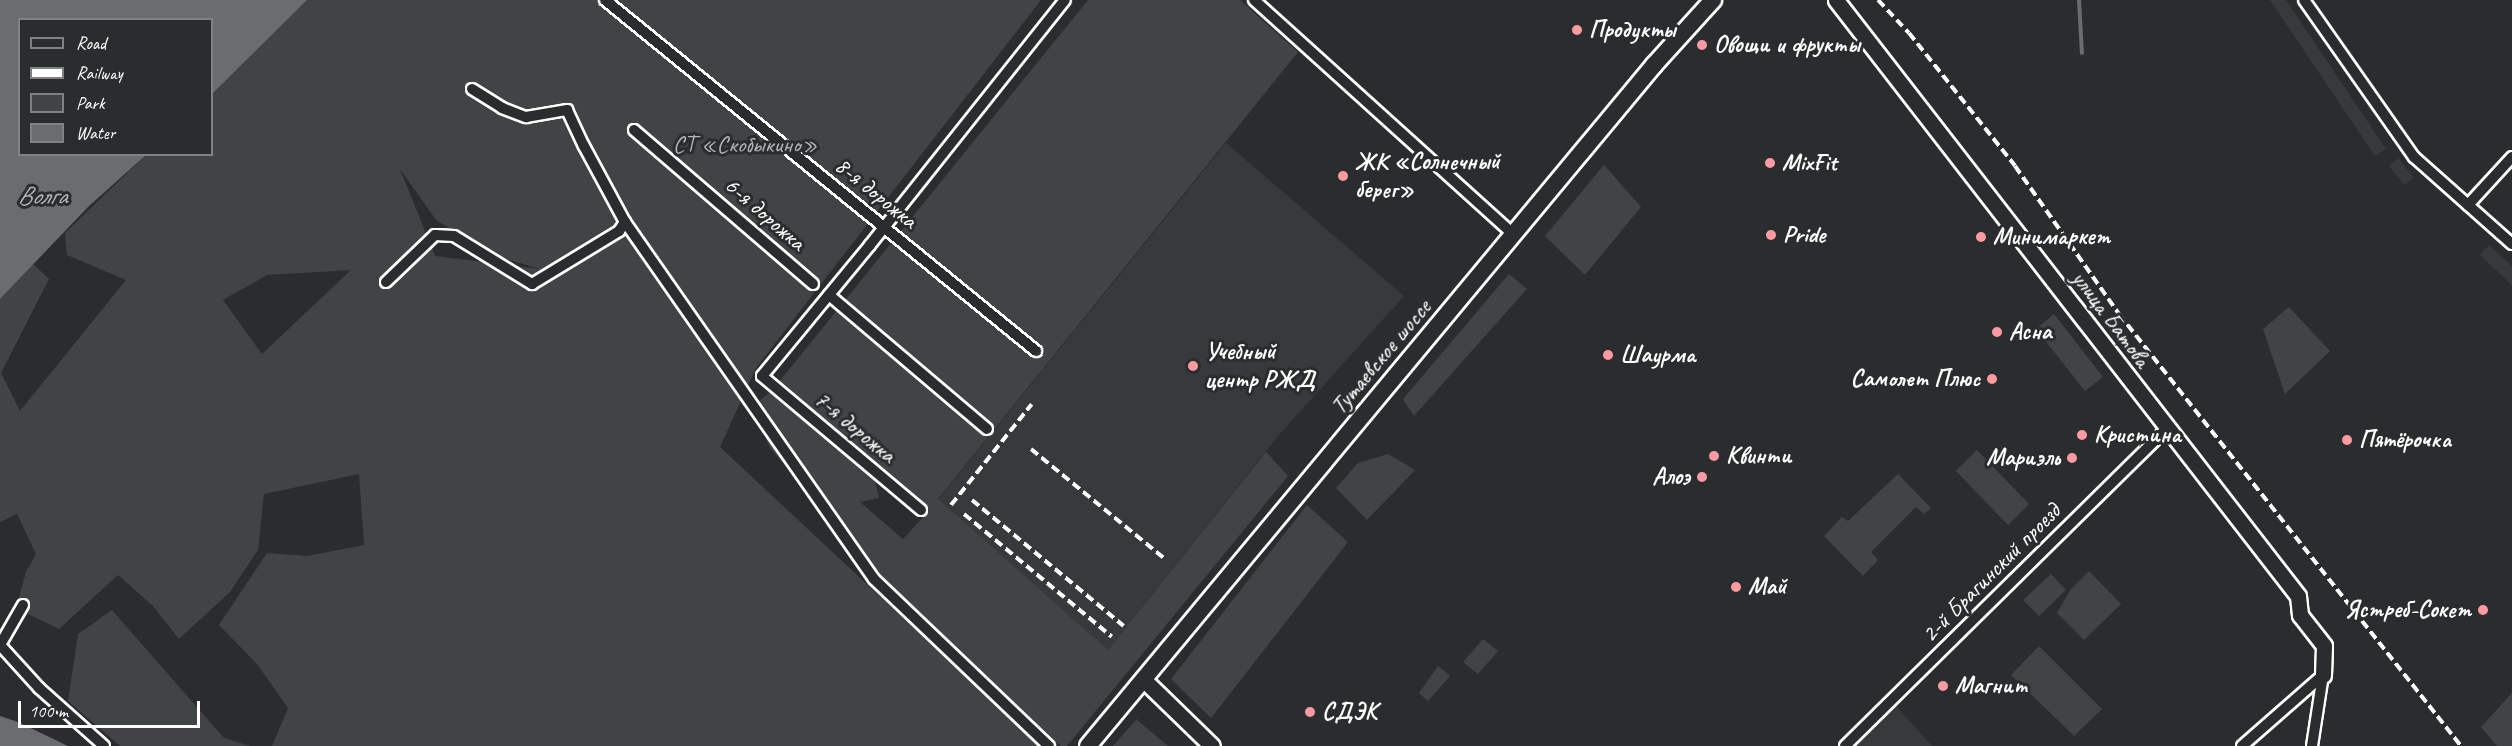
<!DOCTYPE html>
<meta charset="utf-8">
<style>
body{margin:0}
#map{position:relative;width:2512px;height:746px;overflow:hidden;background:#2a2d2e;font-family:Caveat,sans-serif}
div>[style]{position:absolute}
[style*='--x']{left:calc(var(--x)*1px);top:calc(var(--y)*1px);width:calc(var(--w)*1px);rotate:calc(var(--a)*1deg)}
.built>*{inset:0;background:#373a3b}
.green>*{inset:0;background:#414445}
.water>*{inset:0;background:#6a6c6d}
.stream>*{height:4px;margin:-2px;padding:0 2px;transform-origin:2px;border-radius:2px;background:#6a6c6d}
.roads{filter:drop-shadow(2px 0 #fff) drop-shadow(-2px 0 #fff) drop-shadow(0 2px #fff) drop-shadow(0 -2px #fff)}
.street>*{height:10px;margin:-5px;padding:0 5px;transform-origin:5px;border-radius:5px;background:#2a2d2e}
.secondary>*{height:15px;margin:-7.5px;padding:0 7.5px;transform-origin:7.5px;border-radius:7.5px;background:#2a2d2e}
.primary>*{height:16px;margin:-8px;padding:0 8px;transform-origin:8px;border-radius:8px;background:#2a2d2e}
.rail>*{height:4px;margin-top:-2px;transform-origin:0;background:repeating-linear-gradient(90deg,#fff 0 9px,transparent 0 13.5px)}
.dots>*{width:16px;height:16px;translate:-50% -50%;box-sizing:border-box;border:3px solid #2a2d2e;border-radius:50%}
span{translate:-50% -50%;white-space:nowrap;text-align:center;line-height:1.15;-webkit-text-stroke:6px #2a2d2e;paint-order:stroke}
.poi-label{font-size:24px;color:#fff;font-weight:700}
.left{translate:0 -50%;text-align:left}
.right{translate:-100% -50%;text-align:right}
.park-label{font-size:24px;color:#b3b4b5}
.street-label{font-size:24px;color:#fff}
.water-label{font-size:26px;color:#b4b6b6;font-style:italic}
.legend{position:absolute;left:18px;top:18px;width:195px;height:138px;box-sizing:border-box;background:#2a2d2e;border:2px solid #7f8182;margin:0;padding:8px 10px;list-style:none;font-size:18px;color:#fff}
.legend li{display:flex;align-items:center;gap:12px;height:30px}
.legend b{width:30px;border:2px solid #7f8182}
.scale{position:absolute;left:18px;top:701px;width:182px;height:27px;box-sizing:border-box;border:3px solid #fff;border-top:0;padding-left:8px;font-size:18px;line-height:21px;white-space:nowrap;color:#fff;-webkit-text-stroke:4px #2a2d2e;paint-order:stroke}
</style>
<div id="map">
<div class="built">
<div style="clip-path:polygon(2270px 0,2286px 0,2386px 149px,2375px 156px)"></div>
<div style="clip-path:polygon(1226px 143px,1404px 296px,1278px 436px,1108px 650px,938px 500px)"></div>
<div style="clip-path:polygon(2398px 158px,2414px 178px,2404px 185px,2389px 166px)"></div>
<div style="clip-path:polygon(2489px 245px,2512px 266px,2512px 285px,2480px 255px)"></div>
<div style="clip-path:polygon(1895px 705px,1932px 746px,1854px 746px)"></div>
</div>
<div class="green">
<div style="clip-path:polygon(evenodd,307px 0,1041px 0,756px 368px,720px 447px,1040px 746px,272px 746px,288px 708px,257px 664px,219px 625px,267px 553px,307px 556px,364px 545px,359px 474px,264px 494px,258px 550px,230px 592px,179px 639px,153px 606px,118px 575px,59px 629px,16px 608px,26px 572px,36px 554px,17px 514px,0 522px,0 299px,33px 264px,49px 279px,1px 373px,20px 411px,126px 280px,67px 255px,65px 233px,146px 155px,212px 154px,212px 94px,307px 0,400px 169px,436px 220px,496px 256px,540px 269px,435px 256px,400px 169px,307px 0,351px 270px,262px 354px,223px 300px,267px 275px,351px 270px)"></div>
<div style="clip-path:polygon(1088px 0,1240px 0,1298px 52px,938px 499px,1108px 650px,1266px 452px,1288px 476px,1067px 746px,1061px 746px,897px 593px,770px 448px,752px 407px,770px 392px,875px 481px,879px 498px,860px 502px,903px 539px,926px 514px,774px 388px)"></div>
<div style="clip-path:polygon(1604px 165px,1641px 207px,1585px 275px,1545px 236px)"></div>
<div style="clip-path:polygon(1509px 274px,1527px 289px,1414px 416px,1403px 399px)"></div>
<div style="clip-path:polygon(2289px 307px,2330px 351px,2285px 394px,2263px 329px)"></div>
<div style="clip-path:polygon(2054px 314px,2103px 377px,2085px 391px,2036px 329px)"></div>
<div style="clip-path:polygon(1977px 450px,2029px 504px,2008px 525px,1956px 471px)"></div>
<div style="clip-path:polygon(1388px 454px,1415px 470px,1367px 520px,1336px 488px,1358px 463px)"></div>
<div style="clip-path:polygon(1898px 474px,1931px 508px,1924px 514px,1916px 507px,1871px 552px,1878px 560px,1863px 576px,1824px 536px,1842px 517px,1848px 521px)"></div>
<div style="clip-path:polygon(1307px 505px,1348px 542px,1211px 718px,1171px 679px)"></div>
<div style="clip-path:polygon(2089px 571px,2121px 604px,2084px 640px,2057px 613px,2071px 589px)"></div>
<div style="clip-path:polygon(2051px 574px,2066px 590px,2039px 616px,2023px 600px)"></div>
<div style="clip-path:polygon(112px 610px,224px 738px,250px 746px,120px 746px,68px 701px,78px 634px)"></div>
<div style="clip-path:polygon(1483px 639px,1498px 651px,1478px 674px,1463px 662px)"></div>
<div style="clip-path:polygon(2039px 646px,2102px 709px,2074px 736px,2011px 675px)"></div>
<div style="clip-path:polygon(1438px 666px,1450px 676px,1428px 701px,1419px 693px)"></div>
<div style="clip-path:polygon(2512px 693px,2512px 746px,2497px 746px,2481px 727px)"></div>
<div style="clip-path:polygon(1141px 714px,1136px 719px,1168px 746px,1113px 746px)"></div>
</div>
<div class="water">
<div style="clip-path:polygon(0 0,307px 0,212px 94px,212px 20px,20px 20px,20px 154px,146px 155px,88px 207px,0 299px)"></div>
<div style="clip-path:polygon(0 716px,18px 722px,68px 746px,0 746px)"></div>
</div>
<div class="stream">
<div style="--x:2079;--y:0;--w:53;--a:86.8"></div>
</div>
<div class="roads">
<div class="street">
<div style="--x:605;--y:0;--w:556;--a:39.16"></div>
<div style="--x:1254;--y:0;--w:350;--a:42.1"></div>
<div style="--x:2304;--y:0;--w:192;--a:55"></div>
<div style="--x:2414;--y:157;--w:131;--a:41.6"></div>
<div style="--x:472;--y:89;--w:36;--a:32"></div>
<div style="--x:502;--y:108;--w:26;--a:21"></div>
<div style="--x:526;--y:117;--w:42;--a:-9.7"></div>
<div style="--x:567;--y:110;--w:40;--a:65"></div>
<div style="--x:584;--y:146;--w:86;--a:61.7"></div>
<div style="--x:625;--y:222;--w:435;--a:55.1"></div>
<div style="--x:874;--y:579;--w:242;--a:43.7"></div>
<div style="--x:634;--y:130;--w:236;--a:40.7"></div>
<div style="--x:2468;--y:205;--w:65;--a:-47.5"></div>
<div style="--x:386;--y:282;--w:68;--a:-43.8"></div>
<div style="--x:435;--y:235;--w:19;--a:3"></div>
<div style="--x:454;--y:236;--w:92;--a:31.6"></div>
<div style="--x:532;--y:284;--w:102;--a:-31.3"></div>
<div style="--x:619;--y:231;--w:11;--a:-56"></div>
<div style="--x:829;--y:295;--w:207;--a:40.3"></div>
<div style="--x:921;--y:510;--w:208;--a:-139.9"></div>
<div style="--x:762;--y:376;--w:170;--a:-50.5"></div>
<div style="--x:870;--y:245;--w:313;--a:-51.5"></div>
<div style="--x:23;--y:605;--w:46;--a:119.9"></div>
<div style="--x:0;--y:645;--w:58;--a:47.8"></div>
<div style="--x:39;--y:688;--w:87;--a:41.7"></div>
<div style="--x:1845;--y:746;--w:452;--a:-44.6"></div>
<div style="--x:2242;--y:746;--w:108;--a:-41.2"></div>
<div style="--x:2312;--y:746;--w:72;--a:-81.2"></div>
</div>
<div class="secondary">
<div style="--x:1836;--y:0;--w:754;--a:52.22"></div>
<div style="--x:2298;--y:596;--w:19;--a:84"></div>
<div style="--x:2300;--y:615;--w:39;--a:52"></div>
<div style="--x:2324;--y:646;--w:29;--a:92"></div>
<div style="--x:1143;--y:679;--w:96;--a:44.2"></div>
</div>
<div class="primary">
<div style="--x:1088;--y:746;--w:886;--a:-50.27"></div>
<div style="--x:1654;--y:65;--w:88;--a:-47.8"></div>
</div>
</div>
<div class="rail">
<div style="--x:1878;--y:0;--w:45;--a:46.8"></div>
<div style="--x:1909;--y:33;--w:170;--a:51.4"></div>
<div style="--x:2015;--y:166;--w:181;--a:54.9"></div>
<div style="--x:2119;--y:314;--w:551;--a:51.63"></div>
<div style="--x:1031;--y:449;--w:175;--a:39.4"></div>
<div style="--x:972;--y:500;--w:197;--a:39.7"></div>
<div style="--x:951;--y:505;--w:129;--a:-51.3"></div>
<div style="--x:964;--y:514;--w:192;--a:39.7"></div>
</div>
<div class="dots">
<div style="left:1577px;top:30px;background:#ff9aa2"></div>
<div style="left:1702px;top:45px;background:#ff9aa2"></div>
<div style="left:1770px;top:163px;background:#ff9aa2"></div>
<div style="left:1343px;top:176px;background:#ff9aa2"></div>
<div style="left:1771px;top:235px;background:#ff9aa2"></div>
<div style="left:1981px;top:237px;background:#ff9aa2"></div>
<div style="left:1997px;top:332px;background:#ff9aa2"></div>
<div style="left:1608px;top:355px;background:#ff9aa2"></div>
<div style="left:1193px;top:366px;background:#ff9aa2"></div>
<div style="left:1992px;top:379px;background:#ff9aa2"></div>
<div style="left:2082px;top:435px;background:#ff9aa2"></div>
<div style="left:2347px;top:440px;background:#ff9aa2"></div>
<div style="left:1714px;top:456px;background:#ff9aa2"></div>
<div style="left:2072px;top:458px;background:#ff9aa2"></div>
<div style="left:1702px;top:477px;background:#ff9aa2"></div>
<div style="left:1736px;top:587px;background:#ff9aa2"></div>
<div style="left:2483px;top:610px;background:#ff9aa2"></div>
<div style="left:1943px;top:686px;background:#ff9aa2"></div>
<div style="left:1310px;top:712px;background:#ff9aa2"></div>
</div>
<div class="poi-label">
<span class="left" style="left:1589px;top:30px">Продукты</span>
<span class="left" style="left:1714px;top:45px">Овощи и фрукты</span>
<span class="left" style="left:1355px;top:176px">ЖК «Солнечный<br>берег»</span>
<span class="left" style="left:1782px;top:163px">MixFit</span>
<span class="left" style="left:1783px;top:235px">Pride</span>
<span class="left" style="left:1993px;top:237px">Минимаркет</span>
<span class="left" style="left:2009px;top:332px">Асна</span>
<span class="left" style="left:1205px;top:366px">Учебный<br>центр РЖД</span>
<span class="left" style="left:1620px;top:355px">Шаурма</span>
<span class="right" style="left:1980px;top:379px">Самолет Плюс</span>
<span class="left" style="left:2094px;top:435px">Кристина</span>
<span class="left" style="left:2359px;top:440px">Пятёрочка</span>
<span class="left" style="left:1726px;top:456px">Квинти</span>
<span class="right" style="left:2060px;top:458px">Мариэль</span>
<span class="right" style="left:1690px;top:477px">Алоэ</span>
<span class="left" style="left:1748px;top:587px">Май</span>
<span class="right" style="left:2471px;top:610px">Ястреб-Сокет</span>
<span class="left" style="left:1955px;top:686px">Магнит</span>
<span class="left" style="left:1322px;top:712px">СДЭК</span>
</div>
<div class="park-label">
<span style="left:745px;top:145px">СТ «Скобыкино»</span>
</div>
<div class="street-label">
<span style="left:876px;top:193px;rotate:39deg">8-я дорожка</span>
<span style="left:765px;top:214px;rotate:41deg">6-я дорожка</span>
<span style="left:2111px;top:319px;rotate:53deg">улица Батова</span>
<span style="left:1381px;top:357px;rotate:-50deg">Тутаевское шоссе</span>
<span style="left:855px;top:427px;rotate:40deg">7-я дорожка</span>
<span style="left:1991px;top:573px;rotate:-45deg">2-й Брагинский проезд</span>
</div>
<div class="water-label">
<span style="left:42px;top:196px">Волга</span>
</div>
<ul class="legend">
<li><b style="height:8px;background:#2a2d2e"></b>Road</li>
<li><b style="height:8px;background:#fff"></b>Railway</li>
<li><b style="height:16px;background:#414445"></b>Park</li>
<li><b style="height:16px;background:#6a6c6d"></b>Water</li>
</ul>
<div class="scale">100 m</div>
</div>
